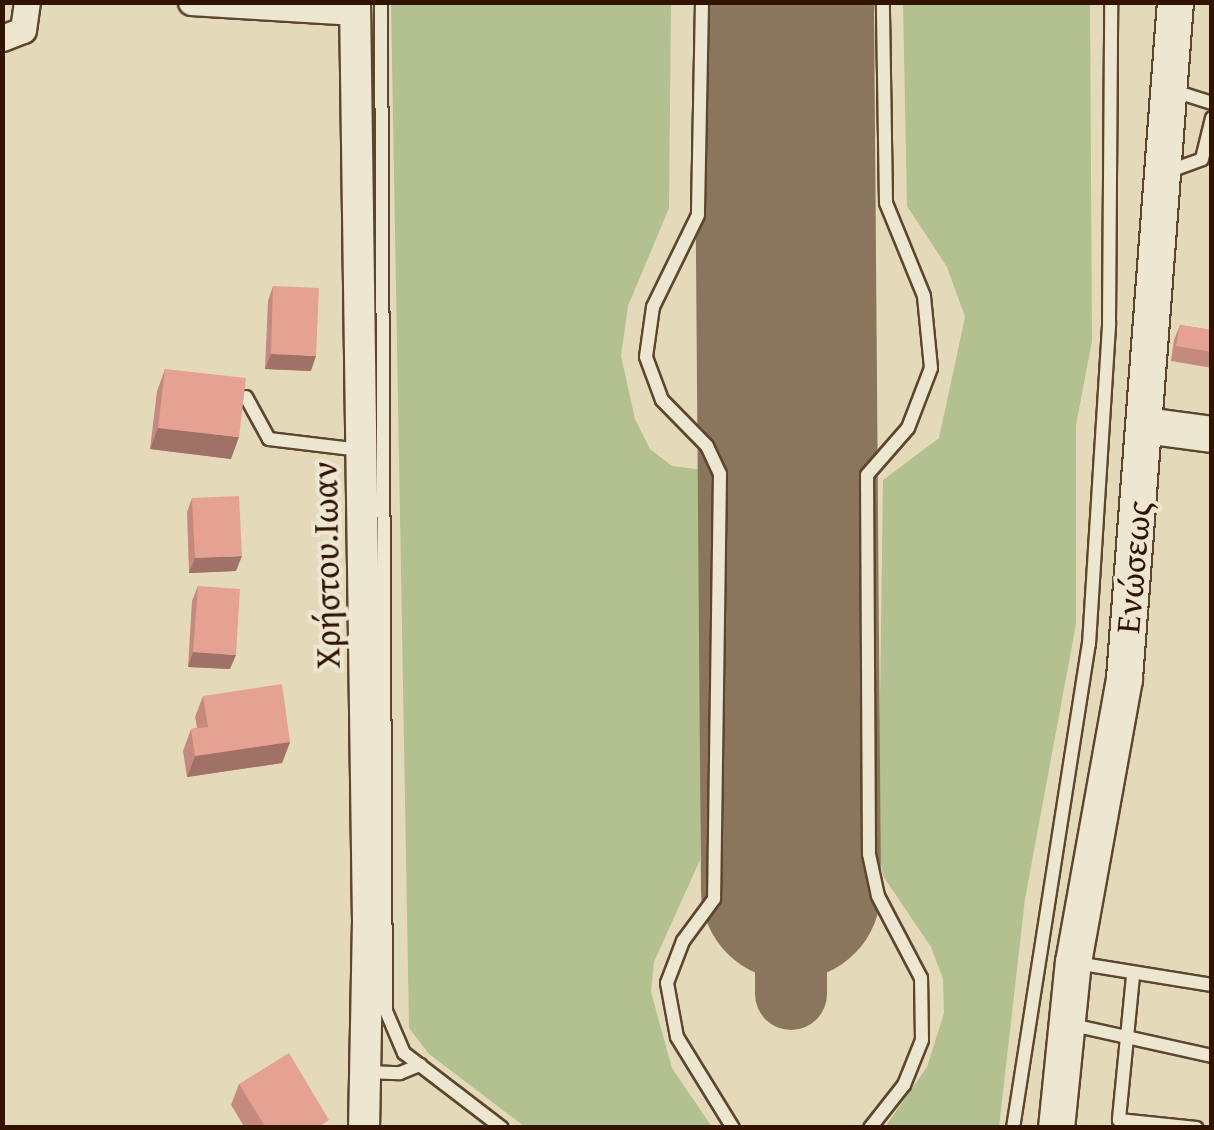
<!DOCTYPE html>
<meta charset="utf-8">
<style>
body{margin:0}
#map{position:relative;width:1214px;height:1130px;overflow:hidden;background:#e4daba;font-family:"Gentium Book Plus",serif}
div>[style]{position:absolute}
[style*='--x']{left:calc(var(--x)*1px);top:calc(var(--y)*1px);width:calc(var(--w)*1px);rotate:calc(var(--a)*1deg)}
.green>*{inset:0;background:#b3c090}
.taxiway>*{height:72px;margin:-36px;padding:0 36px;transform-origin:36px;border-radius:36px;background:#8a765d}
.runway>*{height:180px;margin:-90px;padding:0 90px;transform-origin:90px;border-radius:90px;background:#8a765d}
.roads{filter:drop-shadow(2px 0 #5e452e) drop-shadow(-2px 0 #5e452e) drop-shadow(0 2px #5e452e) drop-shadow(0 -2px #5e452e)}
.service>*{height:12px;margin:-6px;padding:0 6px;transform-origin:6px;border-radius:6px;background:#ede7d2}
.minor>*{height:25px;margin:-12.5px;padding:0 12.5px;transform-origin:12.5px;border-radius:12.5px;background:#ede7d2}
.tertiary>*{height:30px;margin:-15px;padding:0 15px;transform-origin:15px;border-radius:15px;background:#ede7d2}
.secondary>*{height:35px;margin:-17.5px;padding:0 17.5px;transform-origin:17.5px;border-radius:17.5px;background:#ede7d2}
.wall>*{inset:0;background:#c58a7e}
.shaded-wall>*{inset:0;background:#a07166}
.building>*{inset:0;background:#e5a192}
span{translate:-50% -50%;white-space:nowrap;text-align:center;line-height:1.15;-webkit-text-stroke:8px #ede7d2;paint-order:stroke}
.street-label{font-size:35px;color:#311300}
.frame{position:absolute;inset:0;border:5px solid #311300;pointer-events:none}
</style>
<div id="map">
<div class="green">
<div style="clip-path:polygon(391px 3px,671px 3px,669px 208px,628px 306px,621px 356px,635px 419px,650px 449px,672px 466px,704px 470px,700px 860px,654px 962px,651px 992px,672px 1068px,712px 1127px,525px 1127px,429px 1054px,409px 1028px)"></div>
<div style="clip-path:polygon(903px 3px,1090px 3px,1092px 341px,1076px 425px,1076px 624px,1025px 899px,999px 1127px,885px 1127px,927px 1067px,944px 1013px,943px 979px,931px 947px,883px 876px,878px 846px,883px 480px,939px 438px,965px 317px,947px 267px,907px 206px)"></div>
</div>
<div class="taxiway">
<div style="--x:791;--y:890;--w:104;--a:90"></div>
</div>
<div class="runway">
<div style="--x:784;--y:2;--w:888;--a:89.55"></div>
</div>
<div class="roads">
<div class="service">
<div style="--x:381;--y:2;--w:1009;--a:89.72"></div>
<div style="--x:386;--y:1011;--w:46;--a:66.8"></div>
<div style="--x:404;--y:1053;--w:123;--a:37.4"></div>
<div style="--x:702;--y:2;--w:213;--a:91.1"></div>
<div style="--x:698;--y:215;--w:102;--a:116.1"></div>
<div style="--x:653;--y:307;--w:50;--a:98"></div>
<div style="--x:646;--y:357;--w:46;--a:69.6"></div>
<div style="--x:662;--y:400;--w:64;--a:45.6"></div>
<div style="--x:707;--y:446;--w:31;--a:65"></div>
<div style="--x:720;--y:474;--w:425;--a:90.8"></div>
<div style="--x:714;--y:899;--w:52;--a:126.4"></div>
<div style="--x:683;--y:941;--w:45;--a:110.9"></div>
<div style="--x:667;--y:983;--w:55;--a:79.5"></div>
<div style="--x:677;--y:1037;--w:107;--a:58.4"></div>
<div style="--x:1171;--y:90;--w:43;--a:17.6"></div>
<div style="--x:1167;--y:172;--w:37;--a:-20"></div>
<div style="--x:1202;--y:159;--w:42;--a:-76.3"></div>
<div style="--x:246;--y:397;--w:48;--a:61.3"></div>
<div style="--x:269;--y:439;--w:92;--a:6.9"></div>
<div style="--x:1076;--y:963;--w:138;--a:9.2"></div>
<div style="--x:1133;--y:976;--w:145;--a:95.6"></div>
<div style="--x:1119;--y:1120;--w:78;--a:5.9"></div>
<div style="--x:1068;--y:1024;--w:148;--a:12.5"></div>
<div style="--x:365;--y:1072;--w:35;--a:2"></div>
<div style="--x:400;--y:1073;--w:22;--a:-22"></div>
<div style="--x:870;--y:1128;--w:55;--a:-51.7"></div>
<div style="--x:904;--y:1085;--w:48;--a:-68.2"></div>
<div style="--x:922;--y:1040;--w:62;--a:-90.9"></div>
<div style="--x:921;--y:978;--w:93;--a:-117.7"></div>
<div style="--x:878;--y:896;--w:43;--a:-102.1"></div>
<div style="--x:869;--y:854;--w:379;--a:-90.3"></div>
<div style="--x:867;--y:475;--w:62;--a:-48.9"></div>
<div style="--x:908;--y:428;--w:64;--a:-69"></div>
<div style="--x:931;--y:368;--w:72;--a:-95.6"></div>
<div style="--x:924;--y:296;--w:100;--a:-112.2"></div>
<div style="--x:886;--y:203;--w:201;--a:-90.9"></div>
<div style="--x:1013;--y:1128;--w:490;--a:-81.1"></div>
<div style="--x:1089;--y:644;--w:322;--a:-86.4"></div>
<div style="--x:1109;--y:323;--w:321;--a:-89.6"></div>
</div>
<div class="minor">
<div style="--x:191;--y:2;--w:164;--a:3.5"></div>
<div style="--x:2;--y:38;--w:22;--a:-21"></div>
<div style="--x:23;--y:30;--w:28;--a:-82"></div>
</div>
<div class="tertiary">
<div style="--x:355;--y:2;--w:919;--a:89.19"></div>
<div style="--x:368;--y:921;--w:207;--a:91.1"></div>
</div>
<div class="secondary">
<div style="--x:1144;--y:425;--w:69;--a:7.5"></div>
<div style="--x:1056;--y:1128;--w:167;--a:-84.2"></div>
<div style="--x:1073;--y:962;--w:289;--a:-79.8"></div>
<div style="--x:1124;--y:678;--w:678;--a:-85.69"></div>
</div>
</div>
<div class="wall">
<div style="clip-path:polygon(273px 286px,311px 371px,265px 369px,268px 301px)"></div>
<div style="clip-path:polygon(1180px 325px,1212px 330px,1212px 368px,1171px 361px,1174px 340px)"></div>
<div style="clip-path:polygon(165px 369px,231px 459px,150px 449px,157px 391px)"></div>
<div style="clip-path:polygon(192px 498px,236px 571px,189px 573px,187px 512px)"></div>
<div style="clip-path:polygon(198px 586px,230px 669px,188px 667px,192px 601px)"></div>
<div style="clip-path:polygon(203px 696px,290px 742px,282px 763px,187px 777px,183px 751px,191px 729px,197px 728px,195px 717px)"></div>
<div style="clip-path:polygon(239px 1084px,327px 1128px,245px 1128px,231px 1105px)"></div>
</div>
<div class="shaded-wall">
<div style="clip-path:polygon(271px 354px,316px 356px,311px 371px,265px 369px)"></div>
<div style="clip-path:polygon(158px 428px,239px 437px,231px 459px,150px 449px)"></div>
<div style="clip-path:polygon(242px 556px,236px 571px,189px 573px,195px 558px)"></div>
<div style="clip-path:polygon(193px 652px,236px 655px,230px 669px,188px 667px)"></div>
<div style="clip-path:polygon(290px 742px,282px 763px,187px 777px,195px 756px)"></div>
</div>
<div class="building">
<div style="clip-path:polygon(273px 286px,319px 288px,316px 356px,271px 354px)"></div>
<div style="clip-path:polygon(1180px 325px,1212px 330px,1212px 352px,1176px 346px)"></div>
<div style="clip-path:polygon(165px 369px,246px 378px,239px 437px,158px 428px)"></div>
<div style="clip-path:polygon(239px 496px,242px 556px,195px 558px,192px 498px)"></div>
<div style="clip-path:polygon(198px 586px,240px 589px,236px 655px,193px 652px)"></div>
<div style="clip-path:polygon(282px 684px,290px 742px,195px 756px,191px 729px,208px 727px,203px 696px)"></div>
<div style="clip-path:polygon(289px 1053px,329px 1120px,317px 1128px,266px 1128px,239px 1084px)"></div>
</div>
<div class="street-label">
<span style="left:326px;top:565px;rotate:-91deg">Χρήστου.Ιωαν</span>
<span style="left:1133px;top:567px;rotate:-85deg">Ενώσεως</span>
</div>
<div class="frame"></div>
</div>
